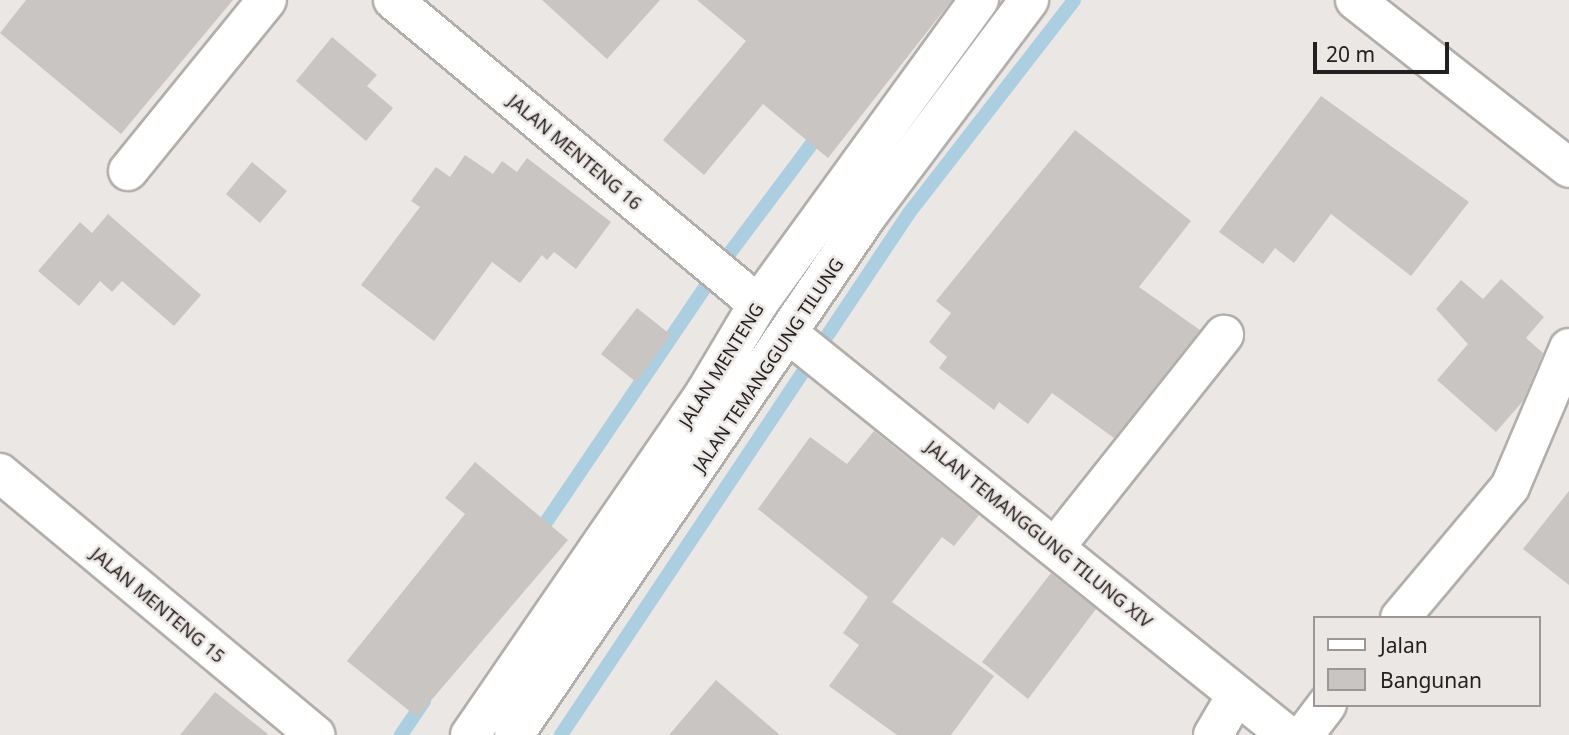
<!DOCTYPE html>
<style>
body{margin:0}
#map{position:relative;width:1569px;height:735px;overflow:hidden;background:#ebe7e5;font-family:"Noto Sans",sans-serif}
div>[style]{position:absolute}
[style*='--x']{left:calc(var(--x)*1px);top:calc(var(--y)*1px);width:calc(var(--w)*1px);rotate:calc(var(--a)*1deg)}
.stream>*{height:14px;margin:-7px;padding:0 7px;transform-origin:7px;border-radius:7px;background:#abcee0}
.building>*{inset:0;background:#c9c5c3}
.roads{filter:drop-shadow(2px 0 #b2aeac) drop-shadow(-2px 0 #b2aeac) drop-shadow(0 2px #b2aeac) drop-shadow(0 -2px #b2aeac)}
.minor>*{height:38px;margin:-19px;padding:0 19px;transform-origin:19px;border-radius:19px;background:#fff}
.tertiary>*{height:38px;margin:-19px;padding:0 19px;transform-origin:19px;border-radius:19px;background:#fff}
span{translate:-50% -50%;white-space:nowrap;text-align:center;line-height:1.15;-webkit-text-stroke:5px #ebe7e5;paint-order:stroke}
.street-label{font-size:18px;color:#222020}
.legend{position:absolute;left:1313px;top:616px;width:228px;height:91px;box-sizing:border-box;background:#ebe7e5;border:2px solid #9b9796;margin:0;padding:9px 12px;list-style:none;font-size:21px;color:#222020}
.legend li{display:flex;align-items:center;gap:14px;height:35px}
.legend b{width:35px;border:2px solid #9b9796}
.scale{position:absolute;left:1313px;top:42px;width:136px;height:32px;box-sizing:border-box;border:4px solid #222020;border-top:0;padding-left:9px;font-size:21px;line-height:24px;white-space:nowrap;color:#222020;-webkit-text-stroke:5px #ebe7e5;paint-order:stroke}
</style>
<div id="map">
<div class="stream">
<div style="--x:536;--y:537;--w:323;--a:-55.9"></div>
<div style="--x:717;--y:270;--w:175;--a:-53.1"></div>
<div style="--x:401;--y:735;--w:41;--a:-55.9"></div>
<div style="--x:561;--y:735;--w:627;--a:-56.31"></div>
<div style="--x:909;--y:213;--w:269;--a:-52.2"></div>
</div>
<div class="building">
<div style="clip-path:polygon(26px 0,233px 0,121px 134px,0 33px)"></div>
<div style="clip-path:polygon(542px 0,660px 0,607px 59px)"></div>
<div style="clip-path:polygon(697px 0,952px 0,828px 158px,763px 104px,704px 175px,663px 140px,746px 41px)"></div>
<div style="clip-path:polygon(332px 37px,377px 75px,367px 86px,393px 108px,366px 141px,296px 81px)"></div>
<div style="clip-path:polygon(1321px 96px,1469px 202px,1411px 276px,1331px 214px,1294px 263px,1275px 248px,1263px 264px,1219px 232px)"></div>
<div style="clip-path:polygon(1075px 130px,1191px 221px,1139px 287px,1200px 330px,1114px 438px,1052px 393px,1028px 424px,999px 402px,994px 410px,939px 368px,947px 357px,929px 342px,951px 313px,936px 301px)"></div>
<div style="clip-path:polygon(465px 155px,493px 174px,502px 161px,517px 172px,527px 158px,611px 222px,576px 269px,554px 252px,547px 260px,542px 255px,520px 283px,492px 262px,434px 341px,361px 285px,420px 207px,411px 201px,436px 167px,450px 177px)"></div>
<div style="clip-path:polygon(252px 162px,287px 191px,260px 223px,226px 194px)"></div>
<div style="clip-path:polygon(108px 214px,201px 295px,174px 326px,122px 281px,112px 292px,100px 281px,79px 306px,38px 271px,80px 222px,92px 233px)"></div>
<div style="clip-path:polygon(1501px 279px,1544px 317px,1526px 338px,1543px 353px,1523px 401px,1496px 432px,1437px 380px,1468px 344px,1436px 309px,1461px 280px,1483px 299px)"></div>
<div style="clip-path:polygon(637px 308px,671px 335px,636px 382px,601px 354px)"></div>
<div style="clip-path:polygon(874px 431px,979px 515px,954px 546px,942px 537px,892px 602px,994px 676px,951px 735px,897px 735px,829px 686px,859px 645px,843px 633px,868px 597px,758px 509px,810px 437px,847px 464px)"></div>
<div style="clip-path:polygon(475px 462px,568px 540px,417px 717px,347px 661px,465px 514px,445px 498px)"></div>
<div style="clip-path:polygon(1569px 491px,1569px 585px,1523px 549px)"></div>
<div style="clip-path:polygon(1051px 573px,1096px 609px,1028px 699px,982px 662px)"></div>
<div style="clip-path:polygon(716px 680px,780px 735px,669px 735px)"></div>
<div style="clip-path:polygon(215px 692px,269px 735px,180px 735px)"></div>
</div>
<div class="roads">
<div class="minor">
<div style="--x:393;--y:0;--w:475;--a:39.8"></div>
<div style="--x:1355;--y:0;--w:272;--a:38.1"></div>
<div style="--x:128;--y:171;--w:220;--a:-50.9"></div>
<div style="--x:789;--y:334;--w:639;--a:38.84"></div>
<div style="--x:0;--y:473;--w:410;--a:39.7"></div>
<div style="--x:1056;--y:546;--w:270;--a:-51.5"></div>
<div style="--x:1400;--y:618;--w:171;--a:-50"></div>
<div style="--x:1510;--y:487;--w:151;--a:-67"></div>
<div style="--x:1213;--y:735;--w:45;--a:-59.5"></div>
<div style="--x:1304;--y:735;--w:38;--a:-53"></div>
</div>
<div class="tertiary">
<div style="--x:470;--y:735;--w:415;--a:-55.5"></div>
<div style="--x:705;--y:393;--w:104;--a:-59.2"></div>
<div style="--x:758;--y:304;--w:376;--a:-54"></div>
<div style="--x:514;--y:735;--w:628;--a:-55.78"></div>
<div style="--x:867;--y:216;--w:270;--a:-53.1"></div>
</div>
</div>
<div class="street-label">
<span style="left:575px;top:152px;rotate:40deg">JALAN MENTENG 16</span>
<span style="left:721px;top:365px;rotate:-58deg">JALAN MENTENG</span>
<span style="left:768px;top:365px;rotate:-56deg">JALAN TEMANGGUNG TILUNG</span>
<span style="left:1039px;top:534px;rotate:39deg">JALAN TEMANGGUNG TILUNG XIV</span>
<span style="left:158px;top:605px;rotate:40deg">JALAN MENTENG 15</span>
</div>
<ul class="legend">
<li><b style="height:9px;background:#fff"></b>Jalan</li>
<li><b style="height:19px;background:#c9c5c3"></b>Bangunan</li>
</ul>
<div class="scale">20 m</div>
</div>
